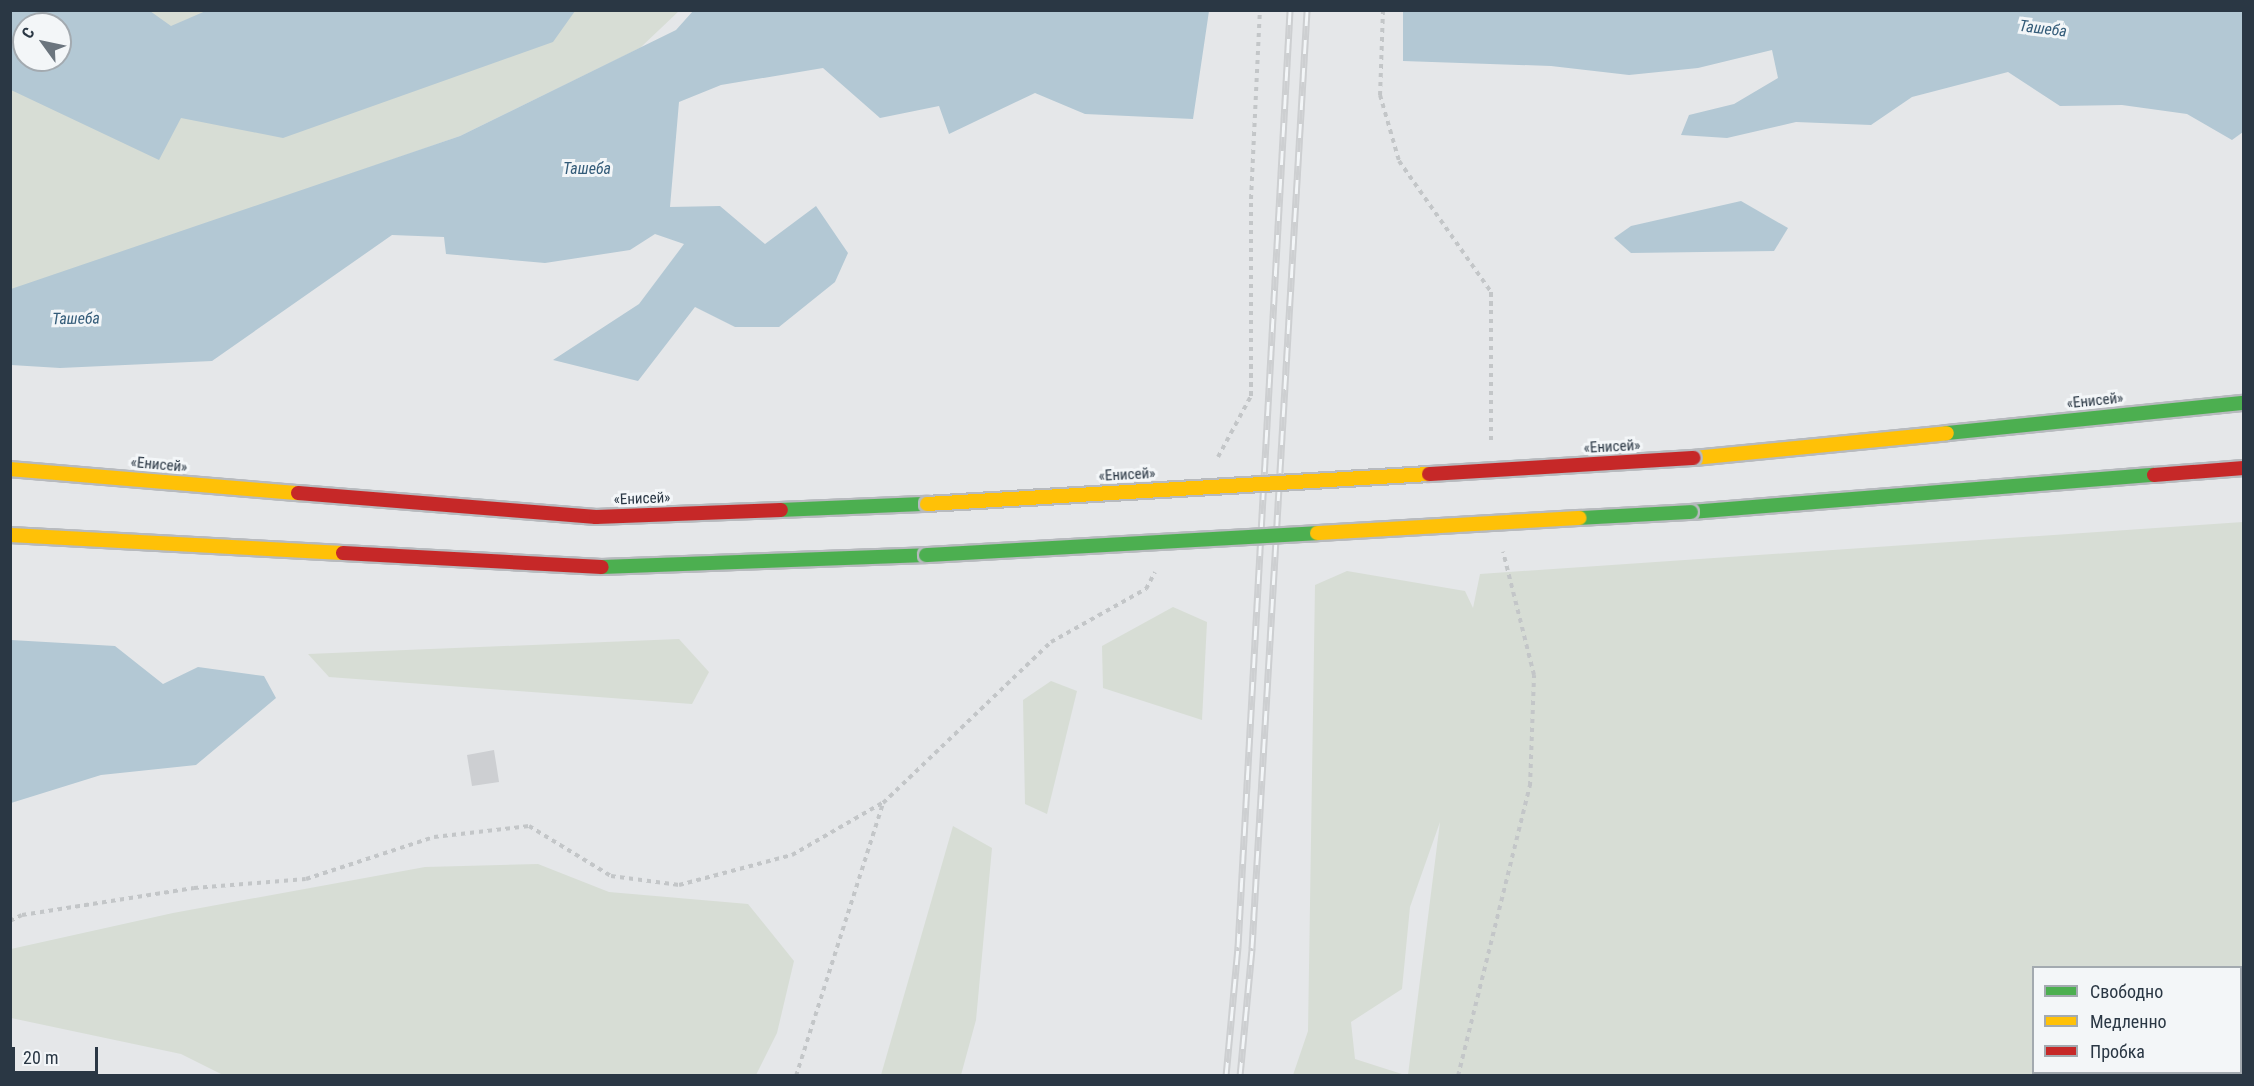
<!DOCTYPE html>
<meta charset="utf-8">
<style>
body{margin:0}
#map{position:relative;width:2254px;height:1086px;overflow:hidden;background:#e5e7e9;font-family:"Roboto Condensed",sans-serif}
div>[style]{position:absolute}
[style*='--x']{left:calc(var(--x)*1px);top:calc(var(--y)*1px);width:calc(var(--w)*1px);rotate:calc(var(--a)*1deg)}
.green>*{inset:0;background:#d7ddd5}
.water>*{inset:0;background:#b3c8d4}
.building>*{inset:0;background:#cdcfd2}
.path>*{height:4px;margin-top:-2px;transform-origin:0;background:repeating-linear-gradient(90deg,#c3c6c8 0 4.5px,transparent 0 9px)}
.roads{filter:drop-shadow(2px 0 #b7babe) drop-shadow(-2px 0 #b7babe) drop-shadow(0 2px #b7babe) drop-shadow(0 -2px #b7babe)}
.fast>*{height:14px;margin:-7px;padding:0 7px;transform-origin:7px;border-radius:7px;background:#4caf50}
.slow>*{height:14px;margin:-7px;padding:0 7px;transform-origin:7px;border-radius:7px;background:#ffc107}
.jam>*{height:14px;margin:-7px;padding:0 7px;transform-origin:7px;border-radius:7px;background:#c62828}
.rail>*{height:7px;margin-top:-3.5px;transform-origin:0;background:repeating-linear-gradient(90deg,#f3f6f8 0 14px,#cdcfd1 0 28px);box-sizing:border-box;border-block:2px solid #cdcfd1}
.bridges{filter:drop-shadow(2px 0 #b7babe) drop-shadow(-2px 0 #b7babe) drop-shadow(0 2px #b7babe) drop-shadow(0 -2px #b7babe)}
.fast-bridge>*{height:14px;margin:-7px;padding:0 7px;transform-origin:7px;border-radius:7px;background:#4caf50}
.slow-bridge>*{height:14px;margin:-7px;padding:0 7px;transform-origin:7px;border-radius:7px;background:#ffc107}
.jam-bridge>*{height:14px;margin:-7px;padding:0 7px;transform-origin:7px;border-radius:7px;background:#c62828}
span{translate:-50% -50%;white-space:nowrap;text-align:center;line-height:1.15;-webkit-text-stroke:6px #f3f6f8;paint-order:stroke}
.street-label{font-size:15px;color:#2a3744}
.water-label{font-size:16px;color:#345c79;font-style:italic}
.frame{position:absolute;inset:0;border:12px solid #2a3744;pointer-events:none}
.legend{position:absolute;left:2032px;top:966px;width:210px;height:108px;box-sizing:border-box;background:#f3f6f8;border:2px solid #a3aab0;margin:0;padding:8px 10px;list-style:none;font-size:18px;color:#2a3744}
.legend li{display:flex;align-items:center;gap:12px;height:30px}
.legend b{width:30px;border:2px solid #a3aab0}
.north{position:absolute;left:12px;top:12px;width:60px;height:60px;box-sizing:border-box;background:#f3f6f8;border:2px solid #a3aab0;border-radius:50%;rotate:303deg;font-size:16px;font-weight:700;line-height:24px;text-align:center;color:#2a3744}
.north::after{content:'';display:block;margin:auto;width:21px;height:27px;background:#6b757e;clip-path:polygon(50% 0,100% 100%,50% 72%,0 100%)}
.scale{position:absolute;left:12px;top:1047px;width:86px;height:27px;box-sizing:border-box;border:3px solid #2a3744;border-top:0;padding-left:8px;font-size:18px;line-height:21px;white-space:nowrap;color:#2a3744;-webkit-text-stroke:4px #f3f6f8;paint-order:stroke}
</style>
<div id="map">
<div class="green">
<div style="clip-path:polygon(evenodd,11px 11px,679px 11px,640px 48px,460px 136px,11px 292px,11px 11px,24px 24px,60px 24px,60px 60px,24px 60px,24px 24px)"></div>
<div style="clip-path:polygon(evenodd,2243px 522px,2243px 1075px,1408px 1075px,1440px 822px,1410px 907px,1402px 989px,1351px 1022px,1355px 1059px,1405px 1075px,1293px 1075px,1308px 1031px,1315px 585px,1347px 571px,1465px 591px,1473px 608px,1480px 574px,2243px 522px,2034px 968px,2240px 968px,2240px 1072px,2034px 1072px,2034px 968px)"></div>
<div style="clip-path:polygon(1173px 607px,1207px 622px,1202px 720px,1103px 688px,1102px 646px)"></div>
<div style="clip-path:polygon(679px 639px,709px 672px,692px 704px,329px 677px,308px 654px)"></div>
<div style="clip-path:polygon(1051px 681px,1077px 691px,1047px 814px,1025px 804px,1023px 700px)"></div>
<div style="clip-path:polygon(953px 826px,992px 848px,976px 1020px,961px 1075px,881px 1075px)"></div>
<div style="clip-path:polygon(538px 864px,609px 892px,748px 904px,794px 961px,777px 1033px,756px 1075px,223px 1075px,181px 1054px,11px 1018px,11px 949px,173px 913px,425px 867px)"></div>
</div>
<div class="water">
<div style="clip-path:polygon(evenodd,208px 10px,575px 10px,575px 11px,553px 42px,283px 138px,181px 118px,159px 160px,11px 90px,11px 11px,150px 11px,171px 26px,208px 10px,24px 24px,60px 24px,60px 60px,24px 60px,24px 24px)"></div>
<div style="clip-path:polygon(693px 11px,1209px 11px,1193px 119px,1085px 114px,1035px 93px,949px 134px,939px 106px,880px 118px,823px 68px,721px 85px,679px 102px,670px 207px,720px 206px,765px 244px,816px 206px,848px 253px,835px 282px,779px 327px,735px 327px,695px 307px,638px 381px,553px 360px,639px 304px,684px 244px,655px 234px,630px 250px,545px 263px,446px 254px,444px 237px,392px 235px,212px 361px,60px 368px,11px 365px,11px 289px,460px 136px,676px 30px)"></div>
<div style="clip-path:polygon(1403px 11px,2243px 11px,2243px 132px,2232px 140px,2187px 114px,2122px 105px,2060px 106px,2008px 72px,1912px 97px,1871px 125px,1796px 122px,1727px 138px,1681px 135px,1689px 115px,1734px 104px,1778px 78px,1772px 50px,1698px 68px,1629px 75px,1551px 66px,1403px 61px)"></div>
<div style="clip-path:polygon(1741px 201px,1788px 228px,1774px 251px,1631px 253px,1614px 238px,1631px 226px)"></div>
<div style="clip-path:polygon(11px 640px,115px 646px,163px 684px,198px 667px,264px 676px,276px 698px,196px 765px,101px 775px,11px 803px)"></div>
</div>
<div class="building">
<div style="clip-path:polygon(494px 750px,499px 782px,472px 786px,467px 755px)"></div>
</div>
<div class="path">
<div style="--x:1383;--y:10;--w:85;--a:92"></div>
<div style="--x:1380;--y:95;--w:69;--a:73.9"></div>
<div style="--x:1399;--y:161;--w:160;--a:54.9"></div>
<div style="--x:1491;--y:292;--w:148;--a:90"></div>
<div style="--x:1218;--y:457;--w:69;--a:-61.6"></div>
<div style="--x:1251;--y:396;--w:197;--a:-90"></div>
<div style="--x:1251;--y:199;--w:189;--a:-87.3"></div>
<div style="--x:10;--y:921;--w:13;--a:-27"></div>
<div style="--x:22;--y:915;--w:174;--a:-8.9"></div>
<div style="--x:194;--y:888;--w:112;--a:-4.6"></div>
<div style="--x:306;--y:879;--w:135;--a:-18.2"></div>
<div style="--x:434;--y:837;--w:96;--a:-6.6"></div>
<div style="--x:529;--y:826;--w:96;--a:31.4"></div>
<div style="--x:611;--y:876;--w:69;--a:7.5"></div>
<div style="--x:679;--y:885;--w:117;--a:-14.9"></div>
<div style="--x:792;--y:855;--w:104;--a:-30"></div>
<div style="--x:796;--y:1076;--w:287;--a:-72.3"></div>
<div style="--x:883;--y:803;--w:233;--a:-43.8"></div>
<div style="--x:1051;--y:642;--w:109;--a:-29.2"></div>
<div style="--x:1146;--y:589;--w:19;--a:-62"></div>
<div style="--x:1458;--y:1076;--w:299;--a:-76.1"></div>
<div style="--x:1530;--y:786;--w:111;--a:-87.9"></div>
<div style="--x:1534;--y:675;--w:127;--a:-104.1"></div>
</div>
<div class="roads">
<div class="fast">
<div style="--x:1947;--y:433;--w:299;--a:-5.8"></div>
<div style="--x:781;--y:510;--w:146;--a:-2.4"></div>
<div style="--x:1691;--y:512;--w:464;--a:-4.6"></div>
<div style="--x:602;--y:567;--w:324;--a:-2.1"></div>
</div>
<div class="slow">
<div style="--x:1694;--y:458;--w:254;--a:-5.6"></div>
<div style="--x:10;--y:469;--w:289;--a:4.8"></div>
<div style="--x:10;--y:535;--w:333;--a:3.1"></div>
</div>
<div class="jam">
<div style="--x:2154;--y:475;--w:90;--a:-4.4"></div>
<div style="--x:298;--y:493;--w:299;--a:4.6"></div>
<div style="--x:596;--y:517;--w:185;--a:-2.2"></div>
<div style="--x:343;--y:553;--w:259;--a:3.1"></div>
</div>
</div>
<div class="rail">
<div style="--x:1226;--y:1076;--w:130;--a:-84.7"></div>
<div style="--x:1238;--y:947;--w:938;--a:-86.82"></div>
<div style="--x:1240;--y:1076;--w:129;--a:-84.6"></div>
<div style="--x:1252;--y:948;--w:940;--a:-86.64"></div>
</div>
<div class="bridges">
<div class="fast-bridge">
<div style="--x:1580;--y:518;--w:111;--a:-3.1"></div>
<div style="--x:926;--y:555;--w:392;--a:-3.2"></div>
</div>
<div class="slow-bridge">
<div style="--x:927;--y:504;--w:503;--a:-3.42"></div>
<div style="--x:1317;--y:533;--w:263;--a:-3.3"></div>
</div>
<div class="jam-bridge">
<div style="--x:1429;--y:474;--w:265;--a:-3.5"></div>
</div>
</div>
<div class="street-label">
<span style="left:2095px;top:401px;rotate:-6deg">«Енисей»</span>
<span style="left:1612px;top:447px;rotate:-3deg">«Енисей»</span>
<span style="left:159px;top:465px;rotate:5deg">«Енисей»</span>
<span style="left:1127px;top:475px;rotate:-3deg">«Енисей»</span>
<span style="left:642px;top:499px;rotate:-2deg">«Енисей»</span>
</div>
<div class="water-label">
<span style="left:2043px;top:29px;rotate:7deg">Ташеба</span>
<span style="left:587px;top:169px">Ташеба</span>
<span style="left:76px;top:319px;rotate:-1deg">Ташеба</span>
</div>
<div class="frame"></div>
<ul class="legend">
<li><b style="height:8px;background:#4caf50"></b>Свободно</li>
<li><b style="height:8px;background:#ffc107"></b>Медленно</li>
<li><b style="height:8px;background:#c62828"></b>Пробка</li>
</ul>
<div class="north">С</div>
<div class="scale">20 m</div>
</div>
